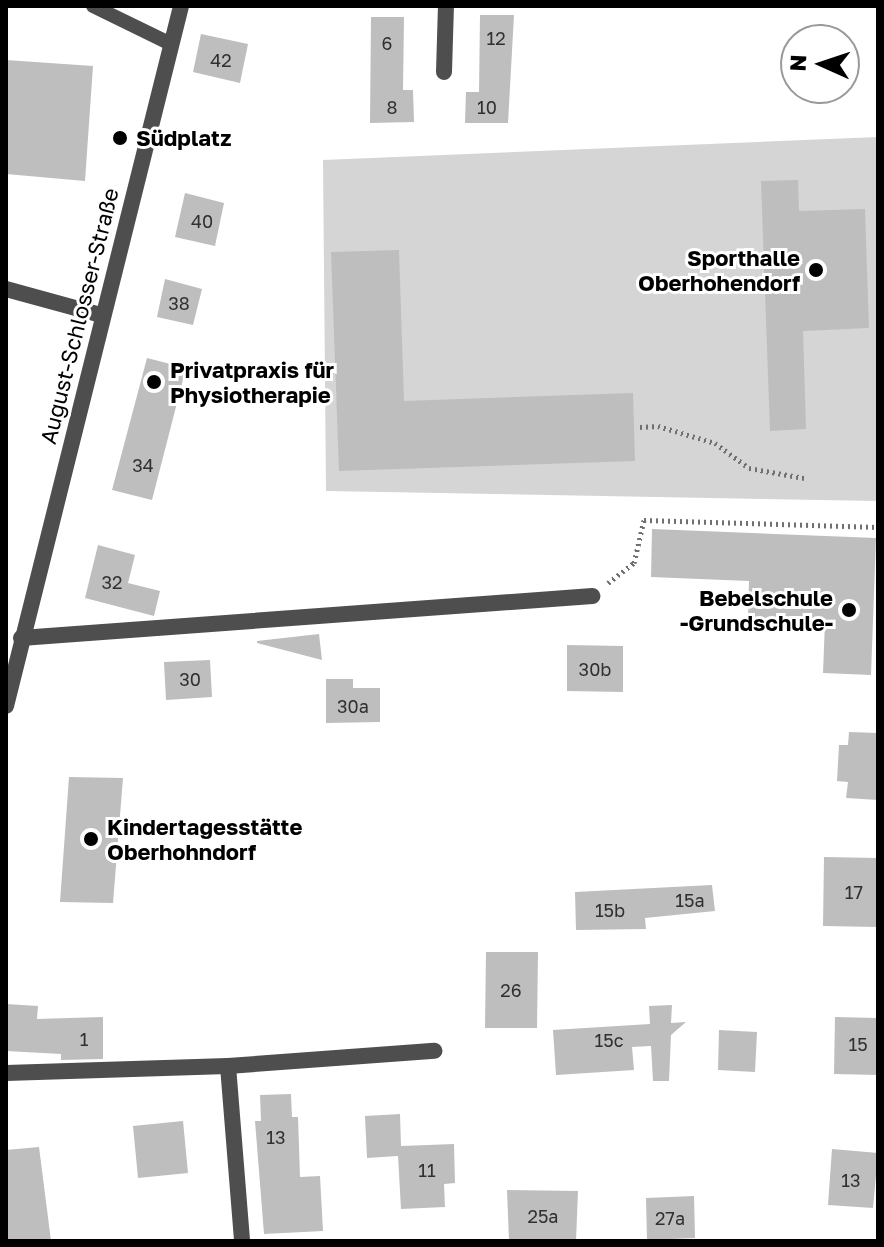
<!DOCTYPE html>
<meta charset="utf-8">
<style>
body{margin:0}
#map{position:relative;width:884px;height:1247px;overflow:hidden;background:#fff;font-family:"Golos Text",sans-serif}
div>[style]{position:absolute}
[style*='--x']{left:calc(var(--x)*1px);top:calc(var(--y)*1px);width:calc(var(--w)*1px);rotate:calc(var(--a)*1deg)}
.green>*{inset:0;background:#d5d5d5}
.building>*{inset:0;background:#bebebe}
.path>*{height:5px;margin-top:-2.5px;transform-origin:0;background:repeating-linear-gradient(90deg,#707070 0 2px,transparent 0 6px)}
.lane>*{height:14px;margin:-7px;padding:0 7px;transform-origin:7px;border-radius:7px;background:#4e4e4e}
.street>*{height:16px;margin:-8px;padding:0 8px;transform-origin:8px;border-radius:8px;background:#4e4e4e}
.dots>*{width:22px;height:22px;translate:-50% -50%;box-sizing:border-box;border:4px solid #fff;border-radius:50%}
span{translate:-50% -50%;white-space:nowrap;text-align:center;line-height:1.15;-webkit-text-stroke:6px #fff;paint-order:stroke}
.number-label{font-size:18px;color:#303030}
.number-label span{-webkit-text-stroke-width:0}
.poi-label{font-size:22px;color:#000;font-weight:700}
.left{translate:0 -50%;text-align:left}
.right{translate:-100% -50%;text-align:right}
.street-label{font-size:22px;color:#000}
.frame{position:absolute;inset:0;border:8px solid #000;pointer-events:none}
.north{position:absolute;left:780px;top:24px;width:80px;height:80px;box-sizing:border-box;background:#fff;border:2px solid #999;border-radius:50%;rotate:273deg;font-size:22px;font-weight:700;line-height:32px;text-align:center;color:#000}
.north::after{content:'';display:block;margin:auto;width:28px;height:36px;background:#000;clip-path:polygon(50% 0,100% 100%,50% 72%,0 100%)}
</style>
<div id="map">
<div class="green">
<div style="clip-path:polygon(878px 137px,878px 501px,326px 491px,323px 160px)"></div>
</div>
<div class="building">
<div style="clip-path:polygon(480px 15px,514px 15px,508px 123px,465px 123px,466px 92px,479px 92px)"></div>
<div style="clip-path:polygon(371px 17px,404px 17px,403px 90px,413px 90px,414px 122px,370px 123px)"></div>
<div style="clip-path:polygon(201px 34px,248px 44px,240px 83px,193px 72px)"></div>
<div style="clip-path:polygon(6px 60px,93px 66px,85px 181px,6px 174px)"></div>
<div style="clip-path:polygon(798px 180px,799px 211px,865px 209px,869px 328px,803px 331px,806px 429px,770px 431px,761px 181px)"></div>
<div style="clip-path:polygon(185px 193px,224px 203px,215px 246px,175px 237px)"></div>
<div style="clip-path:polygon(399px 250px,404px 401px,633px 393px,635px 461px,339px 471px,331px 252px)"></div>
<div style="clip-path:polygon(165px 279px,202px 289px,193px 325px,157px 317px)"></div>
<div style="clip-path:polygon(147px 358px,186px 368px,152px 500px,112px 490px)"></div>
<div style="clip-path:polygon(652px 529px,876px 538px,871px 675px,823px 673px,825px 621px,748px 618px,749px 581px,651px 577px)"></div>
<div style="clip-path:polygon(98px 545px,135px 555px,128px 583px,160px 591px,154px 616px,85px 598px)"></div>
<div style="clip-path:polygon(319px 634px,322px 660px,257px 643px,257px 641px)"></div>
<div style="clip-path:polygon(567px 645px,623px 646px,623px 692px,567px 691px)"></div>
<div style="clip-path:polygon(210px 660px,212px 697px,166px 700px,164px 662px)"></div>
<div style="clip-path:polygon(326px 679px,353px 679px,353px 688px,380px 688px,380px 722px,326px 723px)"></div>
<div style="clip-path:polygon(849px 732px,878px 733px,878px 800px,846px 798px,848px 782px,837px 781px,839px 745px,848px 745px)"></div>
<div style="clip-path:polygon(69px 777px,123px 778px,113px 903px,60px 902px)"></div>
<div style="clip-path:polygon(824px 857px,878px 858px,877px 927px,823px 926px)"></div>
<div style="clip-path:polygon(712px 885px,715px 911px,645px 918px,646px 929px,576px 930px,575px 892px)"></div>
<div style="clip-path:polygon(486px 952px,538px 952px,537px 1028px,485px 1028px)"></div>
<div style="clip-path:polygon(6px 1004px,38px 1006px,37px 1019px,103px 1017px,103px 1059px,61px 1060px,61px 1054px,6px 1051px)"></div>
<div style="clip-path:polygon(672px 1005px,671px 1023px,686px 1022px,671px 1035px,669px 1081px,653px 1081px,651px 1046px,632px 1047px,634px 1070px,556px 1075px,553px 1030px,650px 1024px,649px 1006px)"></div>
<div style="clip-path:polygon(835px 1017px,878px 1018px,878px 1075px,834px 1074px)"></div>
<div style="clip-path:polygon(719px 1030px,757px 1032px,755px 1072px,718px 1070px)"></div>
<div style="clip-path:polygon(291px 1094px,292px 1117px,298px 1117px,300px 1177px,320px 1176px,323px 1231px,264px 1234px,255px 1121px,261px 1121px,260px 1095px)"></div>
<div style="clip-path:polygon(400px 1114px,401px 1146px,454px 1144px,455px 1183px,444px 1184px,445px 1207px,401px 1209px,398px 1156px,367px 1158px,365px 1116px)"></div>
<div style="clip-path:polygon(183px 1121px,188px 1173px,138px 1178px,133px 1126px)"></div>
<div style="clip-path:polygon(39px 1147px,51px 1241px,6px 1241px,6px 1150px)"></div>
<div style="clip-path:polygon(832px 1149px,878px 1153px,873px 1208px,828px 1205px)"></div>
<div style="clip-path:polygon(507px 1190px,578px 1191px,576px 1241px,509px 1241px)"></div>
<div style="clip-path:polygon(694px 1196px,695px 1238px,647px 1240px,646px 1198px)"></div>
</div>
<div class="path">
<div style="--x:640;--y:427;--w:18;--a:-3"></div>
<div style="--x:658;--y:426;--w:59;--a:16.6"></div>
<div style="--x:715;--y:443;--w:42;--a:36.3"></div>
<div style="--x:749;--y:468;--w:56;--a:10.3"></div>
<div style="--x:608;--y:583;--w:33;--a:-38"></div>
<div style="--x:634;--y:563;--w:44;--a:-76.9"></div>
<div style="--x:644;--y:520;--w:234;--a:1.7"></div>
</div>
<div class="lane">
<div style="--x:93;--y:6;--w:87;--a:26"></div>
</div>
<div class="street">
<div style="--x:444;--y:72;--w:66;--a:-88.3"></div>
<div style="--x:6;--y:289;--w:98;--a:15.3"></div>
<div style="--x:21;--y:638;--w:573;--a:-4.21"></div>
<div style="--x:6;--y:706;--w:722;--a:-75.96"></div>
<div style="--x:228;--y:1066;--w:176;--a:85.4"></div>
<div style="--x:6;--y:1073;--w:222;--a:-1.8"></div>
<div style="--x:228;--y:1066;--w:207;--a:-4.2"></div>
</div>
<div class="dots">
<div style="left:120px;top:138px;background:#000"></div>
<div style="left:816px;top:270px;background:#000"></div>
<div style="left:154px;top:382px;background:#000"></div>
<div style="left:849px;top:610px;background:#000"></div>
<div style="left:91px;top:839px;background:#000"></div>
</div>
<div class="number-label">
<span style="left:496px;top:38px">12</span>
<span style="left:387px;top:43px">6</span>
<span style="left:221px;top:60px">42</span>
<span style="left:392px;top:107px">8</span>
<span style="left:487px;top:107px">10</span>
<span style="left:202px;top:221px">40</span>
<span style="left:179px;top:303px">38</span>
<span style="left:143px;top:465px">34</span>
<span style="left:112px;top:582px">32</span>
<span style="left:595px;top:669px">30b</span>
<span style="left:190px;top:679px">30</span>
<span style="left:353px;top:706px">30a</span>
<span style="left:854px;top:892px">17</span>
<span style="left:690px;top:900px">15a</span>
<span style="left:610px;top:910px">15b</span>
<span style="left:511px;top:990px">26</span>
<span style="left:84px;top:1039px">1</span>
<span style="left:609px;top:1040px">15c</span>
<span style="left:858px;top:1044px">15</span>
<span style="left:276px;top:1137px">13</span>
<span style="left:427px;top:1170px">11</span>
<span style="left:851px;top:1180px">13</span>
<span style="left:543px;top:1216px">25a</span>
<span style="left:670px;top:1218px">27a</span>
</div>
<div class="poi-label">
<span class="left" style="left:136px;top:138px">Südplatz</span>
<span class="right" style="left:800px;top:270px">Sporthalle<br>Oberhohendorf</span>
<span class="left" style="left:170px;top:382px">Privatpraxis für<br>Physiotherapie</span>
<span class="right" style="left:833px;top:610px">Bebelschule<br>-Grundschule-</span>
<span class="left" style="left:107px;top:839px">Kindertagesstätte<br>Oberhohndorf</span>
</div>
<div class="street-label">
<span style="left:79px;top:316px;rotate:-76deg">August-Schlosser-Straße</span>
</div>
<div class="frame"></div>
<div class="north">N</div>
</div>
